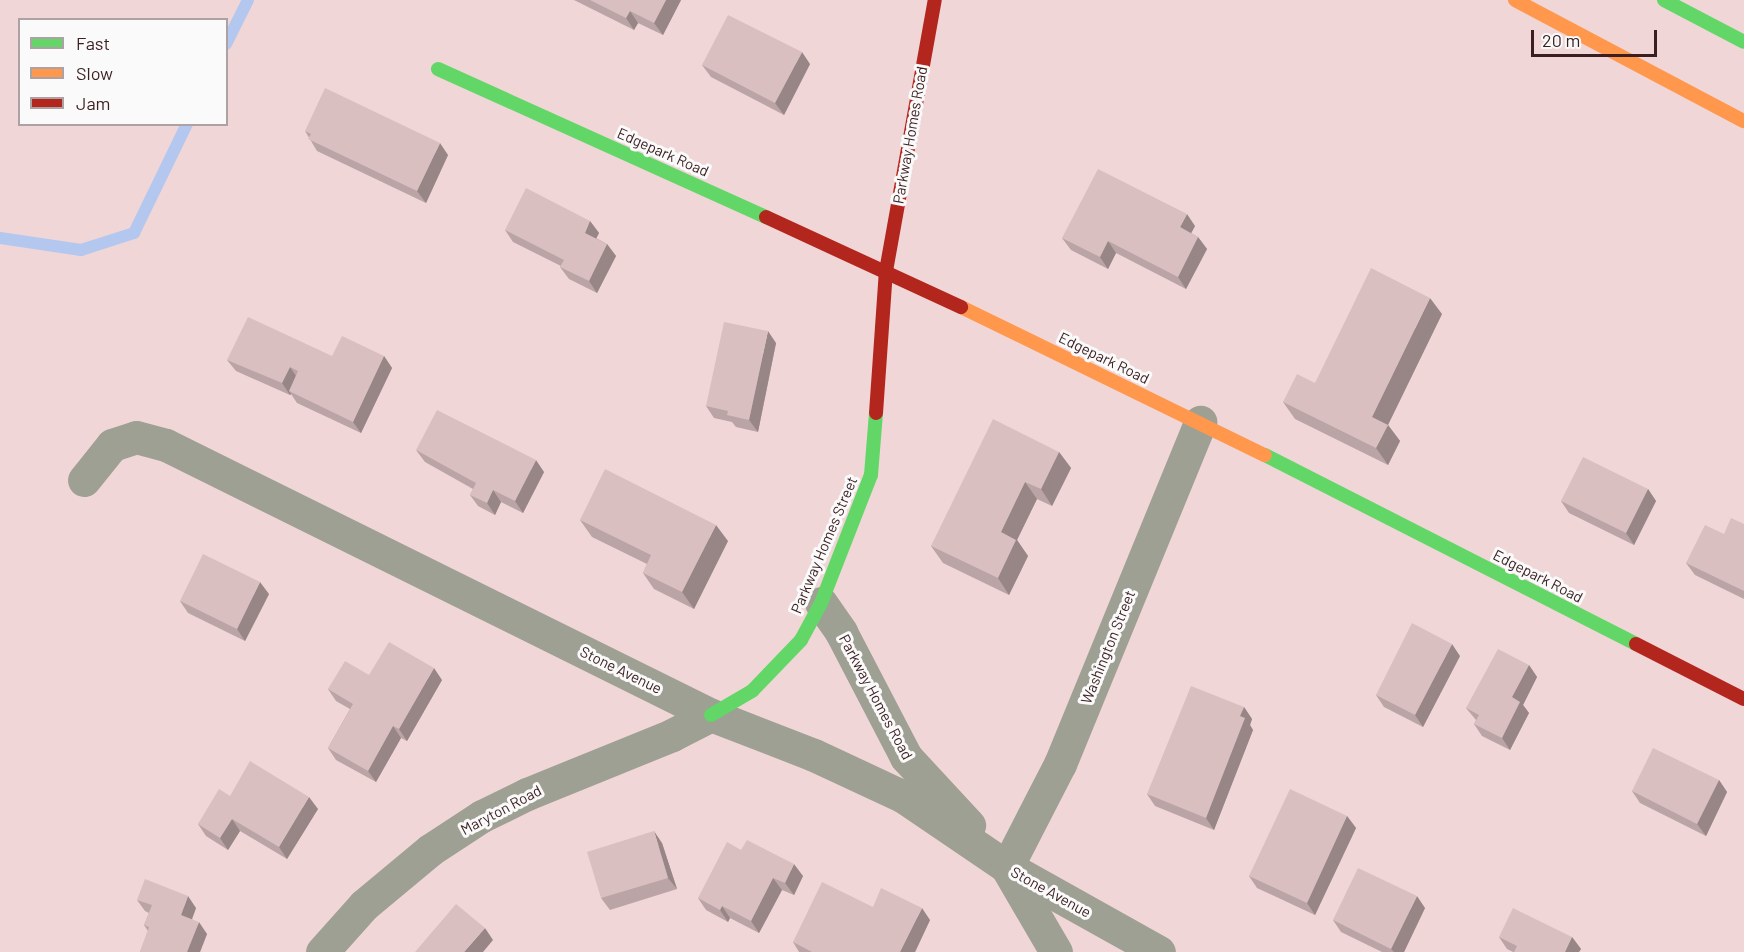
<!DOCTYPE html>
<style>
body{margin:0}
#map{position:relative;width:1744px;height:952px;overflow:hidden;background:#f0d6d7;font-family:Barlow,sans-serif}
div>[style]{position:absolute}
[style*='--x']{left:calc(var(--x)*1px);top:calc(var(--y)*1px);width:calc(var(--w)*1px);rotate:calc(var(--a)*1deg)}
.stream>*{height:12px;margin:-6px;padding:0 6px;transform-origin:6px;border-radius:6px;background:#b3c7ef}
.street>*{height:33px;margin:-16.5px;padding:0 16.5px;transform-origin:16.5px;border-radius:16.5px;background:#9ea094}
.fast>*{height:14px;margin:-7px;padding:0 7px;transform-origin:7px;border-radius:7px;background:#63d668}
.slow>*{height:14px;margin:-7px;padding:0 7px;transform-origin:7px;border-radius:7px;background:#ff974d}
.jam>*{height:14px;margin:-7px;padding:0 7px;transform-origin:7px;border-radius:7px;background:#b3261e}
.wall>*{inset:0;background:#bba4a5}
.shaded-wall>*{inset:0;background:#988686}
.building>*{inset:0;background:#d9bfc0}
span{translate:-50% -50%;white-space:nowrap;text-align:center;line-height:1.15;-webkit-text-stroke:6px #fafafa;paint-order:stroke}
.street-label{font-size:15px;color:#3a1e20}
.legend{position:absolute;left:18px;top:18px;width:210px;height:108px;box-sizing:border-box;background:#fafafa;border:2px solid #ada2a3;margin:0;padding:8px 10px;list-style:none;font-size:18px;color:#3a1e20}
.legend li{display:flex;align-items:center;gap:12px;height:30px}
.legend b{width:30px;border:2px solid #ada2a3}
.scale{position:absolute;left:1531px;top:30px;width:126px;height:27px;box-sizing:border-box;border:3px solid #3a1e20;border-top:0;padding-left:8px;font-size:18px;line-height:21px;white-space:nowrap;color:#3a1e20;-webkit-text-stroke:4px #fafafa;paint-order:stroke}
</style>
<div id="map">
<div class="stream">
<div style="--x:226;--y:44;--w:49;--a:-63.4"></div>
<div style="--x:0;--y:238;--w:82;--a:8.4"></div>
<div style="--x:81;--y:250;--w:56;--a:-17.8"></div>
<div style="--x:134;--y:233;--w:121;--a:-64.1"></div>
</div>
<div class="street">
<div style="--x:84;--y:480;--w:45;--a:-51.3"></div>
<div style="--x:112;--y:445;--w:25;--a:-18"></div>
<div style="--x:136;--y:437;--w:31;--a:15"></div>
<div style="--x:166;--y:445;--w:608;--a:26.35"></div>
<div style="--x:711;--y:715;--w:110;--a:21.2"></div>
<div style="--x:814;--y:755;--w:99;--a:25"></div>
<div style="--x:904;--y:797;--w:125;--a:34.2"></div>
<div style="--x:1007;--y:867;--w:174;--a:29.2"></div>
<div style="--x:821;--y:603;--w:35;--a:55"></div>
<div style="--x:841;--y:632;--w:141;--a:62.5"></div>
<div style="--x:906;--y:757;--w:93;--a:47.2"></div>
<div style="--x:1007;--y:867;--w:116;--a:-62.8"></div>
<div style="--x:1060;--y:764;--w:370;--a:-67.7"></div>
<div style="--x:1007;--y:868;--w:97;--a:59.7"></div>
<div style="--x:322;--y:952;--w:63;--a:-48.2"></div>
<div style="--x:364;--y:905;--w:86;--a:-39.8"></div>
<div style="--x:430;--y:850;--w:62;--a:-33.2"></div>
<div style="--x:482;--y:816;--w:50;--a:-26.1"></div>
<div style="--x:527;--y:794;--w:157;--a:-22.1"></div>
<div style="--x:672;--y:735;--w:44;--a:-27.1"></div>
</div>
<div class="fast">
<div style="--x:1664;--y:0;--w:90;--a:27.7"></div>
<div style="--x:438;--y:69;--w:360;--a:24.3"></div>
<div style="--x:1265;--y:455;--w:416;--a:27"></div>
<div style="--x:711;--y:715;--w:48;--a:-30.3"></div>
<div style="--x:752;--y:691;--w:71;--a:-46.1"></div>
<div style="--x:801;--y:640;--w:42;--a:-61.6"></div>
<div style="--x:821;--y:603;--w:137;--a:-68.7"></div>
<div style="--x:871;--y:475;--w:62;--a:-85.4"></div>
</div>
<div class="slow">
<div style="--x:1515;--y:0;--w:259;--a:27.9"></div>
<div style="--x:961;--y:307;--w:338;--a:26"></div>
</div>
<div class="jam">
<div style="--x:766;--y:217;--w:215;--a:24.8"></div>
<div style="--x:876;--y:413;--w:142;--a:-86"></div>
<div style="--x:886;--y:271;--w:275;--a:-79.8"></div>
<div style="--x:1636;--y:644;--w:121;--a:27"></div>
</div>
<div class="wall">
<div style="clip-path:polygon(574px 0,681px 0,663px 35px,638px 23px,634px 30px)"></div>
<div style="clip-path:polygon(810px 64px,784px 115px,711px 77px,702px 65px)"></div>
<div style="clip-path:polygon(305px 131px,448px 155px,426px 203px,317px 151px)"></div>
<div style="clip-path:polygon(590px 221px,599px 233px,596px 238px,607px 244px,616px 256px,597px 293px,569px 279px,560px 267px,561px 266px,513px 242px,505px 230px)"></div>
<div style="clip-path:polygon(1195px 226px,1191px 233px,1198px 237px,1207px 249px,1186px 289px,1116px 253px,1108px 269px,1071px 250px,1062px 238px)"></div>
<div style="clip-path:polygon(1442px 314px,1388px 425px,1400px 441px,1388px 465px,1295px 419px,1283px 402px,1315px 383px)"></div>
<div style="clip-path:polygon(776px 343px,758px 432px,736px 427px,732px 422px,714px 418px,706px 406px)"></div>
<div style="clip-path:polygon(332px 356px,384px 356px,392px 368px,361px 433px,297px 403px,291px 394px,290px 395px,236px 371px,227px 360px)"></div>
<div style="clip-path:polygon(416px 450px,544px 472px,523px 513px,501px 502px,495px 515px,478px 506px,470px 495px,473px 489px,425px 462px)"></div>
<div style="clip-path:polygon(1059px 452px,1071px 468px,1052px 506px,1037px 499px,1017px 540px,1028px 556px,1009px 595px,943px 563px,931px 546px)"></div>
<div style="clip-path:polygon(1648px 489px,1656px 501px,1634px 545px,1569px 513px,1561px 501px)"></div>
<div style="clip-path:polygon(580px 520px,728px 541px,694px 609px,654px 589px,643px 573px,647px 564px,592px 537px)"></div>
<div style="clip-path:polygon(1744px 524px,1744px 599px,1695px 575px,1686px 563px,1724px 534px)"></div>
<div style="clip-path:polygon(269px 594px,245px 641px,188px 613px,180px 601px)"></div>
<div style="clip-path:polygon(1460px 656px,1423px 727px,1384px 707px,1376px 695px)"></div>
<div style="clip-path:polygon(1529px 665px,1537px 677px,1523px 705px,1529px 713px,1510px 750px,1482px 736px,1474px 724px,1476px 720px,1466px 708px)"></div>
<div style="clip-path:polygon(369px 675px,442px 680px,407px 741px,401px 738px,376px 782px,336px 760px,328px 748px,350px 709px,336px 701px,328px 689px)"></div>
<div style="clip-path:polygon(1244px 707px,1252px 719px,1250px 725px,1253px 730px,1214px 830px,1155px 806px,1147px 794px)"></div>
<div style="clip-path:polygon(1719px 780px,1727px 792px,1706px 836px,1640px 803px,1632px 791px)"></div>
<div style="clip-path:polygon(230px 796px,318px 809px,287px 859px,240px 831px,228px 850px,206px 836px,198px 824px)"></div>
<div style="clip-path:polygon(1347px 816px,1356px 828px,1315px 915px,1257px 888px,1249px 876px)"></div>
<div style="clip-path:polygon(662px 843px,677px 889px,610px 910px,601px 898px)"></div>
<div style="clip-path:polygon(741px 850px,803px 876px,794px 895px,782px 890px,759px 933px,730px 918px,728px 922px,706px 910px,698px 898px)"></div>
<div style="clip-path:polygon(137px 900px,196px 908px,192px 919px,207px 934px,200px 952px,140px 952px,148px 931px,144px 925px,149px 913px,145px 911px)"></div>
<div style="clip-path:polygon(873px 907px,930px 920px,915px 952px,799px 952px,793px 942px)"></div>
<div style="clip-path:polygon(1425px 908px,1404px 952px,1382px 952px,1341px 932px,1333px 920px)"></div>
<div style="clip-path:polygon(1499px 937px,1572px 937px,1581px 949px,1579px 952px,1513px 952px,1507px 949px)"></div>
</div>
<div class="shaded-wall">
<div style="clip-path:polygon(666px 0,681px 0,663px 35px,654px 23px)"></div>
<div style="clip-path:polygon(630px 11px,638px 23px,634px 30px,626px 18px)"></div>
<div style="clip-path:polygon(802px 52px,810px 64px,784px 115px,775px 103px)"></div>
<div style="clip-path:polygon(440px 143px,448px 155px,426px 203px,417px 191px)"></div>
<div style="clip-path:polygon(1187px 214px,1195px 226px,1188px 239px,1180px 227px)"></div>
<div style="clip-path:polygon(590px 221px,599px 233px,593px 245px,585px 233px)"></div>
<div style="clip-path:polygon(1198px 237px,1207px 249px,1186px 289px,1178px 277px)"></div>
<div style="clip-path:polygon(1108px 241px,1116px 253px,1108px 269px,1100px 257px)"></div>
<div style="clip-path:polygon(607px 244px,616px 256px,597px 293px,589px 281px)"></div>
<div style="clip-path:polygon(1430px 298px,1442px 314px,1384px 433px,1372px 417px)"></div>
<div style="clip-path:polygon(768px 331px,776px 343px,758px 432px,749px 420px)"></div>
<div style="clip-path:polygon(384px 356px,392px 368px,361px 433px,353px 422px)"></div>
<div style="clip-path:polygon(290px 367px,298px 379px,289px 391px,291px 394px,290px 395px,282px 383px)"></div>
<div style="clip-path:polygon(1388px 425px,1400px 441px,1388px 465px,1376px 448px)"></div>
<div style="clip-path:polygon(1059px 452px,1071px 468px,1052px 506px,1041px 489px)"></div>
<div style="clip-path:polygon(536px 460px,544px 472px,523px 513px,515px 501px)"></div>
<div style="clip-path:polygon(1025px 482px,1037px 499px,1017px 540px,1028px 556px,1009px 595px,998px 578px,1001px 532px)"></div>
<div style="clip-path:polygon(1648px 489px,1656px 501px,1634px 545px,1626px 533px)"></div>
<div style="clip-path:polygon(493px 490px,501px 502px,495px 515px,487px 503px)"></div>
<div style="clip-path:polygon(716px 525px,728px 541px,694px 609px,682px 592px)"></div>
<div style="clip-path:polygon(260px 582px,269px 594px,245px 641px,237px 629px)"></div>
<div style="clip-path:polygon(1452px 644px,1460px 656px,1423px 727px,1415px 715px)"></div>
<div style="clip-path:polygon(1529px 665px,1537px 677px,1523px 705px,1529px 713px,1510px 750px,1502px 738px,1512px 697px)"></div>
<div style="clip-path:polygon(434px 668px,442px 680px,407px 741px,399px 729px)"></div>
<div style="clip-path:polygon(1244px 707px,1252px 719px,1250px 725px,1253px 730px,1214px 830px,1206px 818px,1240px 716px)"></div>
<div style="clip-path:polygon(393px 726px,401px 738px,376px 782px,368px 771px)"></div>
<div style="clip-path:polygon(1719px 780px,1727px 792px,1706px 836px,1697px 824px)"></div>
<div style="clip-path:polygon(309px 797px,318px 809px,287px 859px,279px 847px)"></div>
<div style="clip-path:polygon(1347px 816px,1356px 828px,1315px 915px,1307px 903px)"></div>
<div style="clip-path:polygon(232px 819px,240px 831px,228px 850px,220px 838px)"></div>
<div style="clip-path:polygon(654px 831px,662px 843px,677px 889px,668px 878px)"></div>
<div style="clip-path:polygon(794px 864px,803px 876px,794px 895px,785px 883px)"></div>
<div style="clip-path:polygon(773px 878px,782px 890px,759px 933px,751px 921px)"></div>
<div style="clip-path:polygon(188px 896px,196px 908px,189px 927px,181px 915px)"></div>
<div style="clip-path:polygon(1417px 896px,1425px 908px,1404px 952px,1394px 952px,1391px 949px)"></div>
<div style="clip-path:polygon(722px 906px,730px 918px,728px 922px,720px 910px)"></div>
<div style="clip-path:polygon(922px 908px,930px 920px,915px 952px,900px 952px)"></div>
<div style="clip-path:polygon(199px 922px,207px 934px,200px 952px,187px 952px)"></div>
<div style="clip-path:polygon(485px 928px,493px 940px,483px 952px,464px 952px)"></div>
<div style="clip-path:polygon(1572px 937px,1581px 949px,1579px 952px,1565px 952px)"></div>
</div>
<div class="building">
<div style="clip-path:polygon(590px 0,666px 0,654px 23px,630px 11px,626px 18px)"></div>
<div style="clip-path:polygon(728px 15px,802px 52px,775px 103px,702px 65px)"></div>
<div style="clip-path:polygon(325px 88px,440px 143px,417px 191px,308px 139px,311px 134px,305px 131px)"></div>
<div style="clip-path:polygon(1098px 169px,1187px 214px,1180px 227px,1198px 237px,1178px 277px,1108px 241px,1100px 257px,1062px 238px)"></div>
<div style="clip-path:polygon(526px 188px,590px 221px,585px 233px,607px 244px,589px 281px,560px 267px,564px 260px,505px 230px)"></div>
<div style="clip-path:polygon(1371px 268px,1430px 298px,1372px 417px,1388px 425px,1376px 448px,1283px 402px,1297px 374px,1315px 383px)"></div>
<div style="clip-path:polygon(248px 317px,332px 356px,342px 336px,384px 356px,353px 422px,289px 391px,298px 371px,290px 367px,282px 383px,227px 360px)"></div>
<div style="clip-path:polygon(724px 322px,768px 331px,749px 420px,727px 415px,728px 411px,706px 406px)"></div>
<div style="clip-path:polygon(437px 410px,536px 460px,515px 501px,493px 490px,487px 503px,470px 495px,476px 483px,416px 450px)"></div>
<div style="clip-path:polygon(993px 419px,1059px 452px,1041px 489px,1025px 482px,1001px 532px,1016px 540px,998px 578px,931px 546px)"></div>
<div style="clip-path:polygon(1583px 457px,1648px 489px,1626px 533px,1561px 501px)"></div>
<div style="clip-path:polygon(605px 469px,716px 525px,682px 592px,643px 573px,651px 555px,580px 520px)"></div>
<div style="clip-path:polygon(1731px 518px,1744px 524px,1744px 591px,1686px 563px,1705px 525px,1724px 534px)"></div>
<div style="clip-path:polygon(203px 554px,260px 582px,237px 629px,180px 601px)"></div>
<div style="clip-path:polygon(1412px 623px,1452px 644px,1415px 715px,1376px 695px)"></div>
<div style="clip-path:polygon(389px 642px,434px 668px,399px 729px,393px 726px,368px 771px,328px 748px,353px 704px,328px 689px,345px 661px,369px 675px)"></div>
<div style="clip-path:polygon(1498px 649px,1529px 665px,1512px 697px,1520px 702px,1502px 738px,1474px 724px,1479px 715px,1466px 708px)"></div>
<div style="clip-path:polygon(1191px 686px,1244px 707px,1240px 716px,1245px 718px,1206px 818px,1147px 794px)"></div>
<div style="clip-path:polygon(1653px 748px,1719px 780px,1697px 824px,1632px 791px)"></div>
<div style="clip-path:polygon(250px 761px,309px 797px,279px 847px,232px 819px,220px 838px,198px 824px,219px 789px,230px 796px)"></div>
<div style="clip-path:polygon(1290px 789px,1347px 816px,1307px 903px,1249px 876px)"></div>
<div style="clip-path:polygon(654px 831px,668px 878px,601px 898px,587px 852px)"></div>
<div style="clip-path:polygon(747px 840px,794px 864px,785px 883px,773px 878px,751px 921px,722px 906px,720px 910px,698px 898px,727px 842px,741px 850px)"></div>
<div style="clip-path:polygon(1358px 868px,1417px 896px,1391px 949px,1333px 920px)"></div>
<div style="clip-path:polygon(145px 879px,188px 896px,181px 915px,199px 922px,187px 952px,140px 952px,149px 927px,144px 925px,152px 905px,137px 900px)"></div>
<div style="clip-path:polygon(822px 882px,873px 907px,881px 888px,922px 908px,900px 952px,812px 952px,793px 942px)"></div>
<div style="clip-path:polygon(456px 904px,485px 928px,464px 952px,415px 952px)"></div>
<div style="clip-path:polygon(1513px 908px,1572px 937px,1565px 952px,1514px 952px,1517px 946px,1499px 937px)"></div>
</div>
<div class="street-label">
<span style="left:910px;top:135px;rotate:-80deg">Parkway Homes Road</span>
<span style="left:663px;top:152px;rotate:24deg">Edgepark Road</span>
<span style="left:1104px;top:358px;rotate:26deg">Edgepark Road</span>
<span style="left:824px;top:545px;rotate:-67deg">Parkway Homes Street</span>
<span style="left:1538px;top:576px;rotate:27deg">Edgepark Road</span>
<span style="left:1108px;top:647px;rotate:-68deg">Washington Street</span>
<span style="left:621px;top:670px;rotate:26deg">Stone Avenue</span>
<span style="left:876px;top:697px;rotate:62deg">Parkway Homes Road</span>
<span style="left:501px;top:810px;rotate:-28deg">Maryton Road</span>
<span style="left:1051px;top:892px;rotate:29deg">Stone Avenue</span>
</div>
<ul class="legend">
<li><b style="height:8px;background:#63d668"></b>Fast</li>
<li><b style="height:8px;background:#ff974d"></b>Slow</li>
<li><b style="height:8px;background:#b3261e"></b>Jam</li>
</ul>
<div class="scale">20 m</div>
</div>
